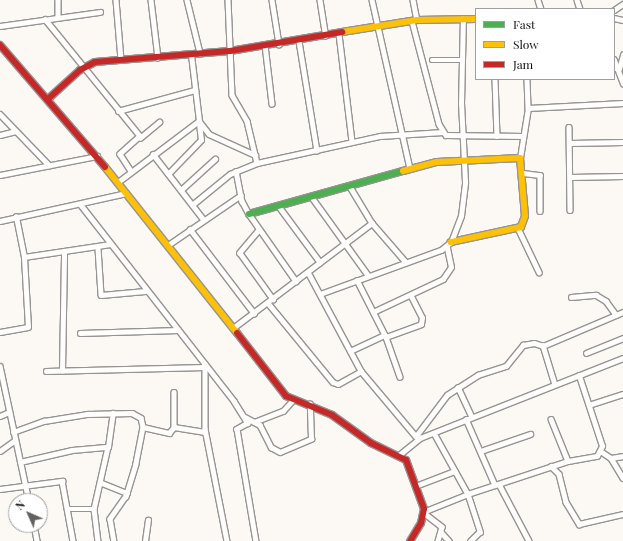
<!DOCTYPE html>
<style>
body{margin:0}
#map{position:relative;width:623px;height:541px;overflow:hidden;background:#fcf9f4;font-family:"Playfair Display",serif}
div>[style]{position:absolute}
[style*='--x']{left:calc(var(--x)*1px);top:calc(var(--y)*1px);width:calc(var(--w)*1px);rotate:calc(var(--a)*1deg)}
.roads{filter:drop-shadow(1px 0 #969492) drop-shadow(-1px 0 #969492) drop-shadow(0 1px #969492) drop-shadow(0 -1px #969492)}
.street>*{height:4.5px;margin:-2.25px;padding:0 2.25px;transform-origin:2.25px;border-radius:2.25px;background:#fffefd}
.fast>*{height:6px;margin:-3px;padding:0 3px;transform-origin:3px;border-radius:3px;background:#4caf50}
.slow>*{height:6px;margin:-3px;padding:0 3px;transform-origin:3px;border-radius:3px;background:#ffc107}
.jam>*{height:6px;margin:-3px;padding:0 3px;transform-origin:3px;border-radius:3px;background:#c62828}
span{translate:-50% -50%;white-space:nowrap;text-align:center;line-height:1.15;-webkit-text-stroke:4px #fff;paint-order:stroke}
.legend{position:absolute;left:475px;top:8px;width:140px;height:72px;box-sizing:border-box;background:#fff;border:1px solid #9f9f9f;margin:0;padding:5px 7px;list-style:none;font-size:12px;color:#0f0f0f}
.legend li{display:flex;align-items:center;gap:8px;height:20px}
.legend b{width:20px;border:1px solid #9f9f9f}
.north{position:absolute;left:8px;top:493px;width:40px;height:40px;box-sizing:border-box;background:#fff;border:1px solid #9f9f9f;border-radius:50%;rotate:315deg;font-size:11px;font-weight:700;line-height:16px;text-align:center;color:#0f0f0f}
.north::after{content:'';display:block;margin:auto;width:14px;height:18px;background:#62615f;clip-path:polygon(50% 0,100% 100%,50% 72%,0 100%)}
</style>
<div id="map">
<div class="roads">
<div class="street">
<div style="--x:58;--y:0;--w:16;--a:90"></div>
<div style="--x:116;--y:0;--w:60;--a:85.2"></div>
<div style="--x:151;--y:0;--w:58;--a:83.1"></div>
<div style="--x:187;--y:0;--w:55;--a:76.2"></div>
<div style="--x:228;--y:0;--w:95;--a:87.6"></div>
<div style="--x:232;--y:95;--w:30;--a:60"></div>
<div style="--x:247;--y:121;--w:43;--a:76.6"></div>
<div style="--x:272;--y:0;--w:45;--a:81"></div>
<div style="--x:320;--y:0;--w:36;--a:81"></div>
<div style="--x:372;--y:0;--w:173;--a:77.3"></div>
<div style="--x:413;--y:0;--w:20;--a:79"></div>
<div style="--x:538;--y:0;--w:9;--a:72"></div>
<div style="--x:577;--y:0;--w:9;--a:72"></div>
<div style="--x:614;--y:10;--w:11;--a:-34"></div>
<div style="--x:614;--y:18;--w:9;--a:13"></div>
<div style="--x:45;--y:19;--w:151;--a:50.9"></div>
<div style="--x:140;--y:136;--w:27;--a:138"></div>
<div style="--x:120;--y:154;--w:20;--a:57"></div>
<div style="--x:412;--y:21;--w:106;--a:75.3"></div>
<div style="--x:439;--y:124;--w:13;--a:58"></div>
<div style="--x:446;--y:135;--w:77;--a:0.7"></div>
<div style="--x:0;--y:26;--w:101;--a:-8"></div>
<div style="--x:339;--y:34;--w:108;--a:83.1"></div>
<div style="--x:299;--y:41;--w:111;--a:80.7"></div>
<div style="--x:265;--y:45;--w:59;--a:83.2"></div>
<div style="--x:614;--y:59;--w:26;--a:69"></div>
<div style="--x:432;--y:60;--w:30;--a:0"></div>
<div style="--x:614;--y:69;--w:5;--a:0"></div>
<div style="--x:619;--y:69;--w:15;--a:-74"></div>
<div style="--x:495;--y:79;--w:57;--a:88"></div>
<div style="--x:527;--y:79;--w:29;--a:88"></div>
<div style="--x:118;--y:111;--w:80;--a:-15.3"></div>
<div style="--x:0;--y:114;--w:71;--a:46.1"></div>
<div style="--x:199;--y:121;--w:16;--a:52"></div>
<div style="--x:209;--y:134;--w:51;--a:24.5"></div>
<div style="--x:569;--y:127;--w:83;--a:89.3"></div>
<div style="--x:0;--y:135;--w:16;--a:-14"></div>
<div style="--x:140;--y:138;--w:25;--a:-40"></div>
<div style="--x:570;--y:143;--w:53;--a:-1.1"></div>
<div style="--x:153;--y:154;--w:83;--a:52.3"></div>
<div style="--x:520;--y:158;--w:51;--a:-80.9"></div>
<div style="--x:528;--y:108;--w:95;--a:-3"></div>
<div style="--x:236;--y:171;--w:31;--a:79"></div>
<div style="--x:242;--y:201;--w:15;--a:62"></div>
<div style="--x:249;--y:214;--w:82;--a:55"></div>
<div style="--x:523;--y:173;--w:17;--a:7"></div>
<div style="--x:540;--y:175;--w:36;--a:90"></div>
<div style="--x:168;--y:174;--w:47;--a:-45.9"></div>
<div style="--x:201;--y:140;--w:17;--a:-97"></div>
<div style="--x:0;--y:175;--w:99;--a:-11.1"></div>
<div style="--x:570;--y:177;--w:53;--a:-1.1"></div>
<div style="--x:118;--y:182;--w:101;--a:-37"></div>
<div style="--x:199;--y:121;--w:66;--a:-96.9"></div>
<div style="--x:349;--y:185;--w:44;--a:58.8"></div>
<div style="--x:181;--y:190;--w:46;--a:-42.4"></div>
<div style="--x:311;--y:196;--w:97;--a:54.2"></div>
<div style="--x:81;--y:205;--w:249;--a:52"></div>
<div style="--x:234;--y:401;--w:26;--a:58"></div>
<div style="--x:248;--y:423;--w:13;--a:151"></div>
<div style="--x:237;--y:429;--w:114;--a:80.4"></div>
<div style="--x:192;--y:205;--w:49;--a:-39.2"></div>
<div style="--x:230;--y:174;--w:29;--a:-22"></div>
<div style="--x:257;--y:163;--w:126;--a:-12.4"></div>
<div style="--x:380;--y:136;--w:63;--a:-3.6"></div>
<div style="--x:278;--y:205;--w:71;--a:53.6"></div>
<div style="--x:0;--y:221;--w:129;--a:-12.5"></div>
<div style="--x:518;--y:228;--w:49;--a:64.5"></div>
<div style="--x:190;--y:229;--w:106;--a:52.7"></div>
<div style="--x:259;--y:230;--w:30;--a:130"></div>
<div style="--x:240;--y:253;--w:57;--a:54.3"></div>
<div style="--x:168;--y:245;--w:88;--a:-34.4"></div>
<div style="--x:98;--y:248;--w:47;--a:86.3"></div>
<div style="--x:101;--y:295;--w:44;--a:-5.2"></div>
<div style="--x:24;--y:257;--w:87;--a:-8.6"></div>
<div style="--x:308;--y:272;--w:112;--a:61.8"></div>
<div style="--x:361;--y:371;--w:89;--a:50"></div>
<div style="--x:357;--y:280;--w:64;--a:63"></div>
<div style="--x:386;--y:337;--w:42;--a:70.7"></div>
<div style="--x:320;--y:294;--w:129;--a:-20"></div>
<div style="--x:441;--y:250;--w:13;--a:-39"></div>
<div style="--x:451;--y:242;--w:28;--a:-69"></div>
<div style="--x:461;--y:216;--w:34;--a:-83"></div>
<div style="--x:465;--y:182;--w:78;--a:-92.9"></div>
<div style="--x:461;--y:104;--w:85;--a:-88.7"></div>
<div style="--x:571;--y:297;--w:25;--a:-5"></div>
<div style="--x:596;--y:295;--w:12;--a:31"></div>
<div style="--x:606;--y:301;--w:17;--a:54"></div>
<div style="--x:268;--y:303;--w:102;--a:50.6"></div>
<div style="--x:333;--y:382;--w:5;--a:22"></div>
<div style="--x:338;--y:384;--w:26;--a:-29"></div>
<div style="--x:373;--y:312;--w:77;--a:-25.2"></div>
<div style="--x:443;--y:279;--w:14;--a:-56"></div>
<div style="--x:451;--y:267;--w:19;--a:-102"></div>
<div style="--x:233;--y:328;--w:174;--a:-37.1"></div>
<div style="--x:372;--y:223;--w:50;--a:49"></div>
<div style="--x:0;--y:332;--w:28;--a:-10"></div>
<div style="--x:28;--y:327;--w:70;--a:-93.3"></div>
<div style="--x:24;--y:257;--w:41;--a:-101.3"></div>
<div style="--x:80;--y:333;--w:98;--a:-1.8"></div>
<div style="--x:386;--y:337;--w:37;--a:-20"></div>
<div style="--x:421;--y:324;--w:6;--a:-81"></div>
<div style="--x:422;--y:318;--w:25;--a:-117"></div>
<div style="--x:350;--y:351;--w:38;--a:-25"></div>
<div style="--x:586;--y:353;--w:40;--a:-22"></div>
<div style="--x:205;--y:364;--w:65;--a:90"></div>
<div style="--x:205;--y:429;--w:114;--a:78.9"></div>
<div style="--x:0;--y:366;--w:138;--a:77.9"></div>
<div style="--x:46;--y:371;--w:159;--a:-1.4"></div>
<div style="--x:62;--y:371;--w:119;--a:-89"></div>
<div style="--x:554;--y:383;--w:39;--a:-107"></div>
<div style="--x:543;--y:346;--w:87;--a:-23"></div>
<div style="--x:458;--y:387;--w:33;--a:65"></div>
<div style="--x:174;--y:392;--w:35;--a:90"></div>
<div style="--x:174;--y:427;--w:31;--a:9"></div>
<div style="--x:589;--y:405;--w:36;--a:-18"></div>
<div style="--x:0;--y:416;--w:10;--a:-24"></div>
<div style="--x:245;--y:417;--w:17;--a:28"></div>
<div style="--x:260;--y:425;--w:25;--a:63"></div>
<div style="--x:271;--y:447;--w:10;--a:29"></div>
<div style="--x:280;--y:452;--w:34;--a:-23"></div>
<div style="--x:311;--y:439;--w:35;--a:-92"></div>
<div style="--x:466;--y:419;--w:72;--a:66.3"></div>
<div style="--x:551;--y:419;--w:45;--a:68"></div>
<div style="--x:254;--y:422;--w:31;--a:-21"></div>
<div style="--x:283;--y:411;--w:15;--a:-48"></div>
<div style="--x:143;--y:427;--w:27;--a:13"></div>
<div style="--x:169;--y:433;--w:8;--a:-50"></div>
<div style="--x:13;--y:432;--w:33;--a:-20"></div>
<div style="--x:44;--y:421;--w:44;--a:-9.2"></div>
<div style="--x:87;--y:414;--w:45;--a:-1.3"></div>
<div style="--x:132;--y:413;--w:10;--a:29"></div>
<div style="--x:141;--y:418;--w:9;--a:77"></div>
<div style="--x:143;--y:427;--w:38;--a:101"></div>
<div style="--x:136;--y:464;--w:34;--a:107"></div>
<div style="--x:126;--y:496;--w:28;--a:125"></div>
<div style="--x:110;--y:519;--w:22;--a:80"></div>
<div style="--x:434;--y:433;--w:70;--a:60.9"></div>
<div style="--x:468;--y:494;--w:105;--a:-18.3"></div>
<div style="--x:568;--y:461;--w:29;--a:-10"></div>
<div style="--x:597;--y:456;--w:11;--a:-63"></div>
<div style="--x:602;--y:446;--w:74;--a:-108.2"></div>
<div style="--x:416;--y:436;--w:51;--a:-52.9"></div>
<div style="--x:447;--y:395;--w:37;--a:-33"></div>
<div style="--x:478;--y:375;--w:29;--a:-18"></div>
<div style="--x:506;--y:366;--w:27;--a:-51"></div>
<div style="--x:523;--y:345;--w:11;--a:-10"></div>
<div style="--x:534;--y:343;--w:9;--a:18"></div>
<div style="--x:108;--y:447;--w:34;--a:-82"></div>
<div style="--x:0;--y:451;--w:17;--a:-36"></div>
<div style="--x:481;--y:451;--w:52;--a:-19.1"></div>
<div style="--x:602;--y:452;--w:11;--a:34"></div>
<div style="--x:611;--y:458;--w:12;--a:-9"></div>
<div style="--x:399;--y:455;--w:27;--a:-39"></div>
<div style="--x:420;--y:438;--w:218;--a:-21.5"></div>
<div style="--x:611;--y:458;--w:23;--a:59"></div>
<div style="--x:20;--y:462;--w:53;--a:-13"></div>
<div style="--x:72;--y:450;--w:36;--a:-5"></div>
<div style="--x:108;--y:447;--w:64;--a:102.7"></div>
<div style="--x:551;--y:466;--w:11;--a:45"></div>
<div style="--x:559;--y:474;--w:29;--a:76"></div>
<div style="--x:566;--y:502;--w:26;--a:59"></div>
<div style="--x:579;--y:524;--w:45;--a:-12.8"></div>
<div style="--x:102;--y:483;--w:27;--a:22"></div>
<div style="--x:499;--y:484;--w:64;--a:62.2"></div>
<div style="--x:418;--y:485;--w:39;--a:-21"></div>
<div style="--x:0;--y:489;--w:63;--a:-7.4"></div>
<div style="--x:62;--y:481;--w:61;--a:79.6"></div>
<div style="--x:68;--y:509;--w:26;--a:0"></div>
<div style="--x:94;--y:509;--w:32;--a:83"></div>
<div style="--x:423;--y:512;--w:48;--a:-21.8"></div>
<div style="--x:468;--y:494;--w:40;--a:72"></div>
<div style="--x:480;--y:532;--w:13;--a:135"></div>
<div style="--x:423;--y:512;--w:24;--a:38"></div>
<div style="--x:442;--y:527;--w:15;--a:106"></div>
<div style="--x:34;--y:525;--w:16;--a:79"></div>
<div style="--x:441;--y:532;--w:12;--a:48"></div>
<div style="--x:145;--y:541;--w:21;--a:-82"></div>
</div>
<div class="fast">
<div style="--x:249;--y:214;--w:160;--a:-15.6"></div>
</div>
<div class="slow">
<div style="--x:342;--y:32;--w:76;--a:-9.1"></div>
<div style="--x:417;--y:20;--w:59;--a:-1"></div>
<div style="--x:105;--y:167;--w:212;--a:51.5"></div>
<div style="--x:403;--y:171;--w:35;--a:-15"></div>
<div style="--x:437;--y:162;--w:83;--a:-2.8"></div>
<div style="--x:520;--y:158;--w:58;--a:85.1"></div>
<div style="--x:525;--y:216;--w:12;--a:110"></div>
<div style="--x:521;--y:227;--w:72;--a:167.9"></div>
</div>
<div class="jam">
<div style="--x:0;--y:45;--w:161;--a:49.3"></div>
<div style="--x:48;--y:99;--w:43;--a:-42.2"></div>
<div style="--x:80;--y:70;--w:17;--a:-28"></div>
<div style="--x:95;--y:62;--w:135;--a:-4.7"></div>
<div style="--x:230;--y:51;--w:114;--a:-9.6"></div>
<div style="--x:237;--y:333;--w:80;--a:52.1"></div>
<div style="--x:286;--y:396;--w:50;--a:22.4"></div>
<div style="--x:332;--y:415;--w:48;--a:35.7"></div>
<div style="--x:371;--y:443;--w:39;--a:26"></div>
<div style="--x:406;--y:460;--w:52;--a:69.8"></div>
<div style="--x:424;--y:509;--w:14;--a:102"></div>
<div style="--x:421;--y:523;--w:21;--a:121"></div>
</div>
</div>
<ul class="legend">
<li><b style="height:5px;background:#4caf50"></b>Fast</li>
<li><b style="height:5px;background:#ffc107"></b>Slow</li>
<li><b style="height:5px;background:#c62828"></b>Jam</li>
</ul>
<div class="north">N</div>
</div>
